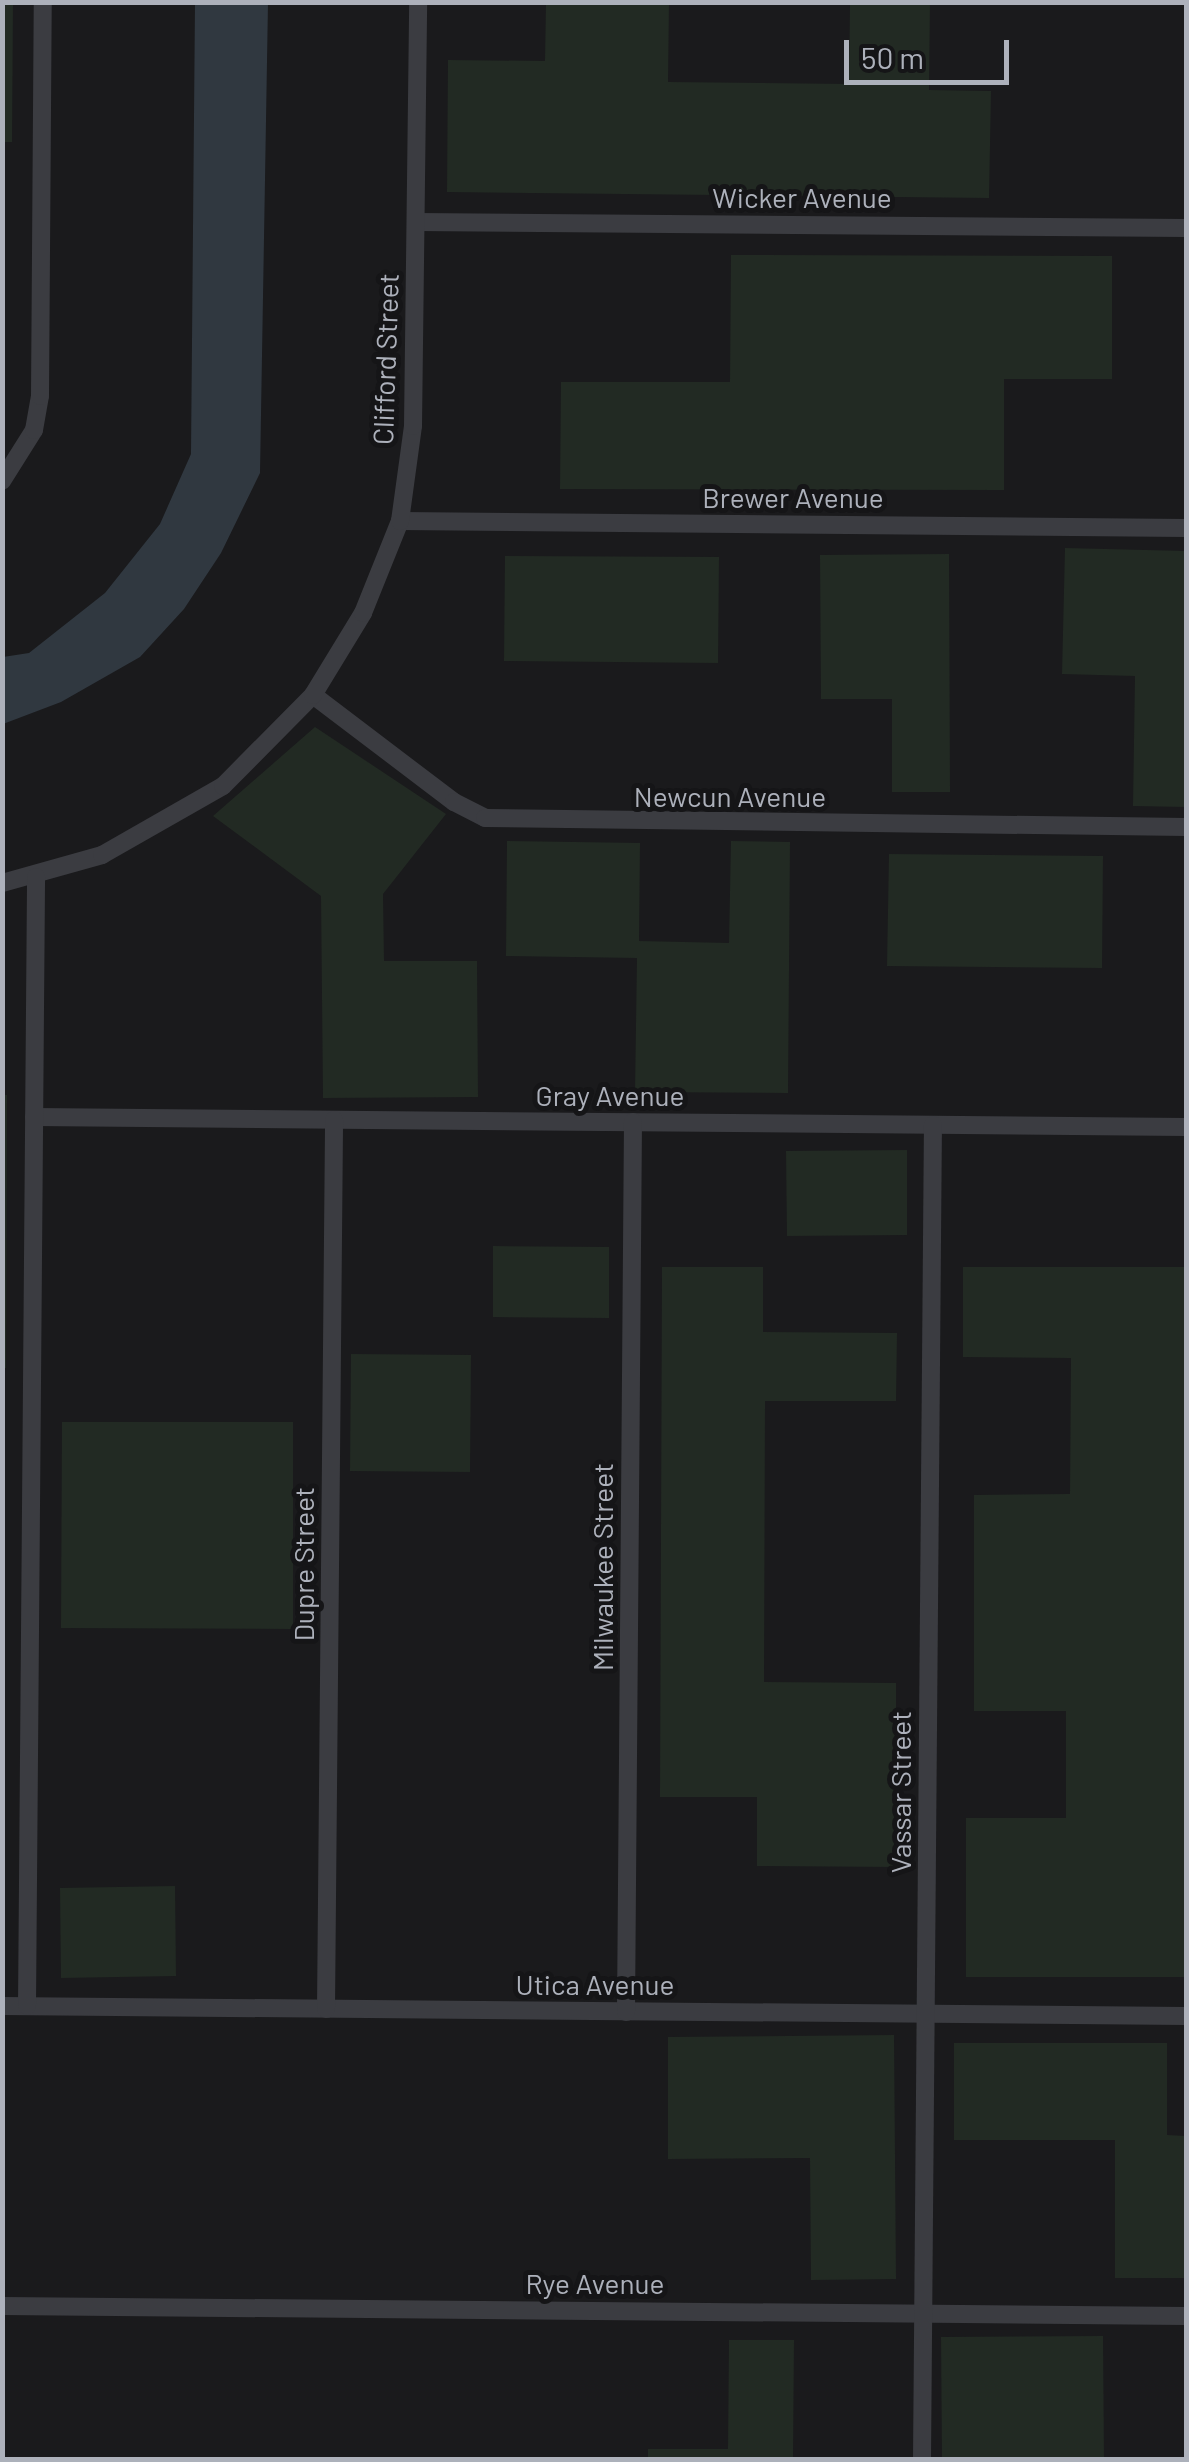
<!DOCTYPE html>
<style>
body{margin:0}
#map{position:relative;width:1189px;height:2462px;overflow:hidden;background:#1a1a1c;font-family:Barlow,sans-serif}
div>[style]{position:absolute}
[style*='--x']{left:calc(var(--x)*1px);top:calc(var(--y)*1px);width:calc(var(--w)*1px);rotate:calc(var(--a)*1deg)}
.green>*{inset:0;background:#222a23}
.water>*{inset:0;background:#303840}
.minor>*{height:18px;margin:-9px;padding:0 9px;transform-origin:9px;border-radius:9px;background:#3b3c41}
span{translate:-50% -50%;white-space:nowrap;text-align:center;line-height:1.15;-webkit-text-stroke:10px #151517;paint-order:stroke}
.street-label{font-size:28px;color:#adb1bb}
.frame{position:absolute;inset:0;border:5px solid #adb1bb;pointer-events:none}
.scale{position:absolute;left:844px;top:40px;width:165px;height:45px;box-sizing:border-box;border:5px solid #adb1bb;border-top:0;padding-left:12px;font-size:30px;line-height:35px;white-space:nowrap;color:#adb1bb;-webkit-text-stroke:8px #151517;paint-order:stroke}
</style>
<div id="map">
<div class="green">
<div style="clip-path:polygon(3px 2px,13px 3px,12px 142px,3px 142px)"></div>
<div style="clip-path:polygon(546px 3px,669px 3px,668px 82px,849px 84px,850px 3px,930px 3px,929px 90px,991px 91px,989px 198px,447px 192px,448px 60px,545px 61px)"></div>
<div style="clip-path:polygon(731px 255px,1112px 256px,1112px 379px,1004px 379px,1004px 490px,560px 489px,561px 382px,730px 382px)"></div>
<div style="clip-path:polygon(1065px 548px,1186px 551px,1186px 807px,1133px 806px,1135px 676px,1062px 674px)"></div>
<div style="clip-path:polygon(949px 554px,950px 792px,892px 792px,892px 699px,821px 699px,820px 555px)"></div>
<div style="clip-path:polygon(505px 556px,719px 557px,718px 663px,504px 661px)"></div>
<div style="clip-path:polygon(315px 727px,446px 814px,383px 894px,384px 961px,477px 961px,478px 1097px,323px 1098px,321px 896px,213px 816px)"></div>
<div style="clip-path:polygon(507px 841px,640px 843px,639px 941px,729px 943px,731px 841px,790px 842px,788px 1093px,635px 1092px,637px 958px,506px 956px)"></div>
<div style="clip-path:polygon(889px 854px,1103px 856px,1102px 968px,887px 966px)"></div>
<div style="clip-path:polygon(3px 1095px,7px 1095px,6px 1368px,2px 1368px)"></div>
<div style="clip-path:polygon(907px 1150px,907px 1235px,787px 1236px,786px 1151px)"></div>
<div style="clip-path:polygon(493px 1246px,609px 1247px,609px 1318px,493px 1317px)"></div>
<div style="clip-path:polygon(662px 1267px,763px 1267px,763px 1332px,897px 1333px,896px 1401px,765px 1401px,764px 1682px,896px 1683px,896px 1867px,757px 1866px,757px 1797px,660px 1797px)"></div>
<div style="clip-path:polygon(963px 1267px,1186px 1267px,1186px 1977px,966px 1977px,966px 1818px,1066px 1818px,1066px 1711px,974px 1711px,974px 1495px,1070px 1494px,1071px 1358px,963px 1357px)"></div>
<div style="clip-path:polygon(351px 1354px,471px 1355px,470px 1472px,350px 1471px)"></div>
<div style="clip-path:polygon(62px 1422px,293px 1422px,293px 1629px,61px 1628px)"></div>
<div style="clip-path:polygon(175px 1886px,176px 1976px,61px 1978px,60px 1888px)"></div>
<div style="clip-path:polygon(894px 2035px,896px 2279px,811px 2280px,810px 2158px,668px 2159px,668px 2037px)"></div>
<div style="clip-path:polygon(954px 2043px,1167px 2043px,1167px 2135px,1186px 2136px,1186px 2278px,1115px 2278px,1115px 2140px,954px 2140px)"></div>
<div style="clip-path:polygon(1103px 2336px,1104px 2459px,942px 2459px,941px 2337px)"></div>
<div style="clip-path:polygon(729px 2340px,794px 2340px,793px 2459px,648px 2459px,648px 2449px,728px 2449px)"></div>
</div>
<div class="water">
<div style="clip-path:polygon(195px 3px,268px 3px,260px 473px,221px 553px,184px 609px,140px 657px,61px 702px,3px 724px,3px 657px,29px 653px,105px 593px,160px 524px,191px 454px)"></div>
</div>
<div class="minor">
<div style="--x:416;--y:222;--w:770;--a:0.45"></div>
<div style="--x:2;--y:481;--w:60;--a:-57.9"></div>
<div style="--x:34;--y:430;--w:35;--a:-80"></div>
<div style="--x:40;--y:396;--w:394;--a:-89.6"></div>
<div style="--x:400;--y:521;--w:786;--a:0.51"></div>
<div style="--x:313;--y:695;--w:177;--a:37.2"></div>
<div style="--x:454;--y:802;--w:35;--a:27"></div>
<div style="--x:485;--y:818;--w:701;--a:0.74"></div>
<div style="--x:2;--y:883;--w:104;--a:-15.6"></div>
<div style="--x:102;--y:855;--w:139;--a:-29.7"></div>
<div style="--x:223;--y:786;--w:128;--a:-45.3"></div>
<div style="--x:313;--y:695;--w:96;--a:-58.6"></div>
<div style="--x:363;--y:613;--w:99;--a:-68.1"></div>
<div style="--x:400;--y:521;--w:96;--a:-82.2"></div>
<div style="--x:413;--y:426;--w:424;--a:-89.3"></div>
<div style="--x:34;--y:1117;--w:1152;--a:0.5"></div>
<div style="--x:2;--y:2006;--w:1184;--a:0.48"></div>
<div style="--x:27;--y:2006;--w:1129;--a:-89.54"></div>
<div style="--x:326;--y:2009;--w:889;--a:-89.48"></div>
<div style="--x:626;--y:2012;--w:890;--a:-89.55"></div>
<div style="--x:2;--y:2306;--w:1184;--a:0.48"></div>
<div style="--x:922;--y:2460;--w:1335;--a:-89.53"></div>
</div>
<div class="street-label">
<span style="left:802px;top:197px">Wicker Avenue</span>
<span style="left:385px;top:359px;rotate:-88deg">Clifford Street</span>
<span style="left:793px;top:497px">Brewer Avenue</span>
<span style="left:730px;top:796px">Newcun Avenue</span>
<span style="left:610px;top:1095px">Gray Avenue</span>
<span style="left:303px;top:1564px;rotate:-90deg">Dupre Street</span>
<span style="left:602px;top:1567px;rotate:-90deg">Milwaukee Street</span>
<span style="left:900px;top:1792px;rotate:-90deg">Vassar Street</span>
<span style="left:595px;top:1984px">Utica Avenue</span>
<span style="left:595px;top:2283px">Rye Avenue</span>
</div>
<div class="frame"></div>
<div class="scale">50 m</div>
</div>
